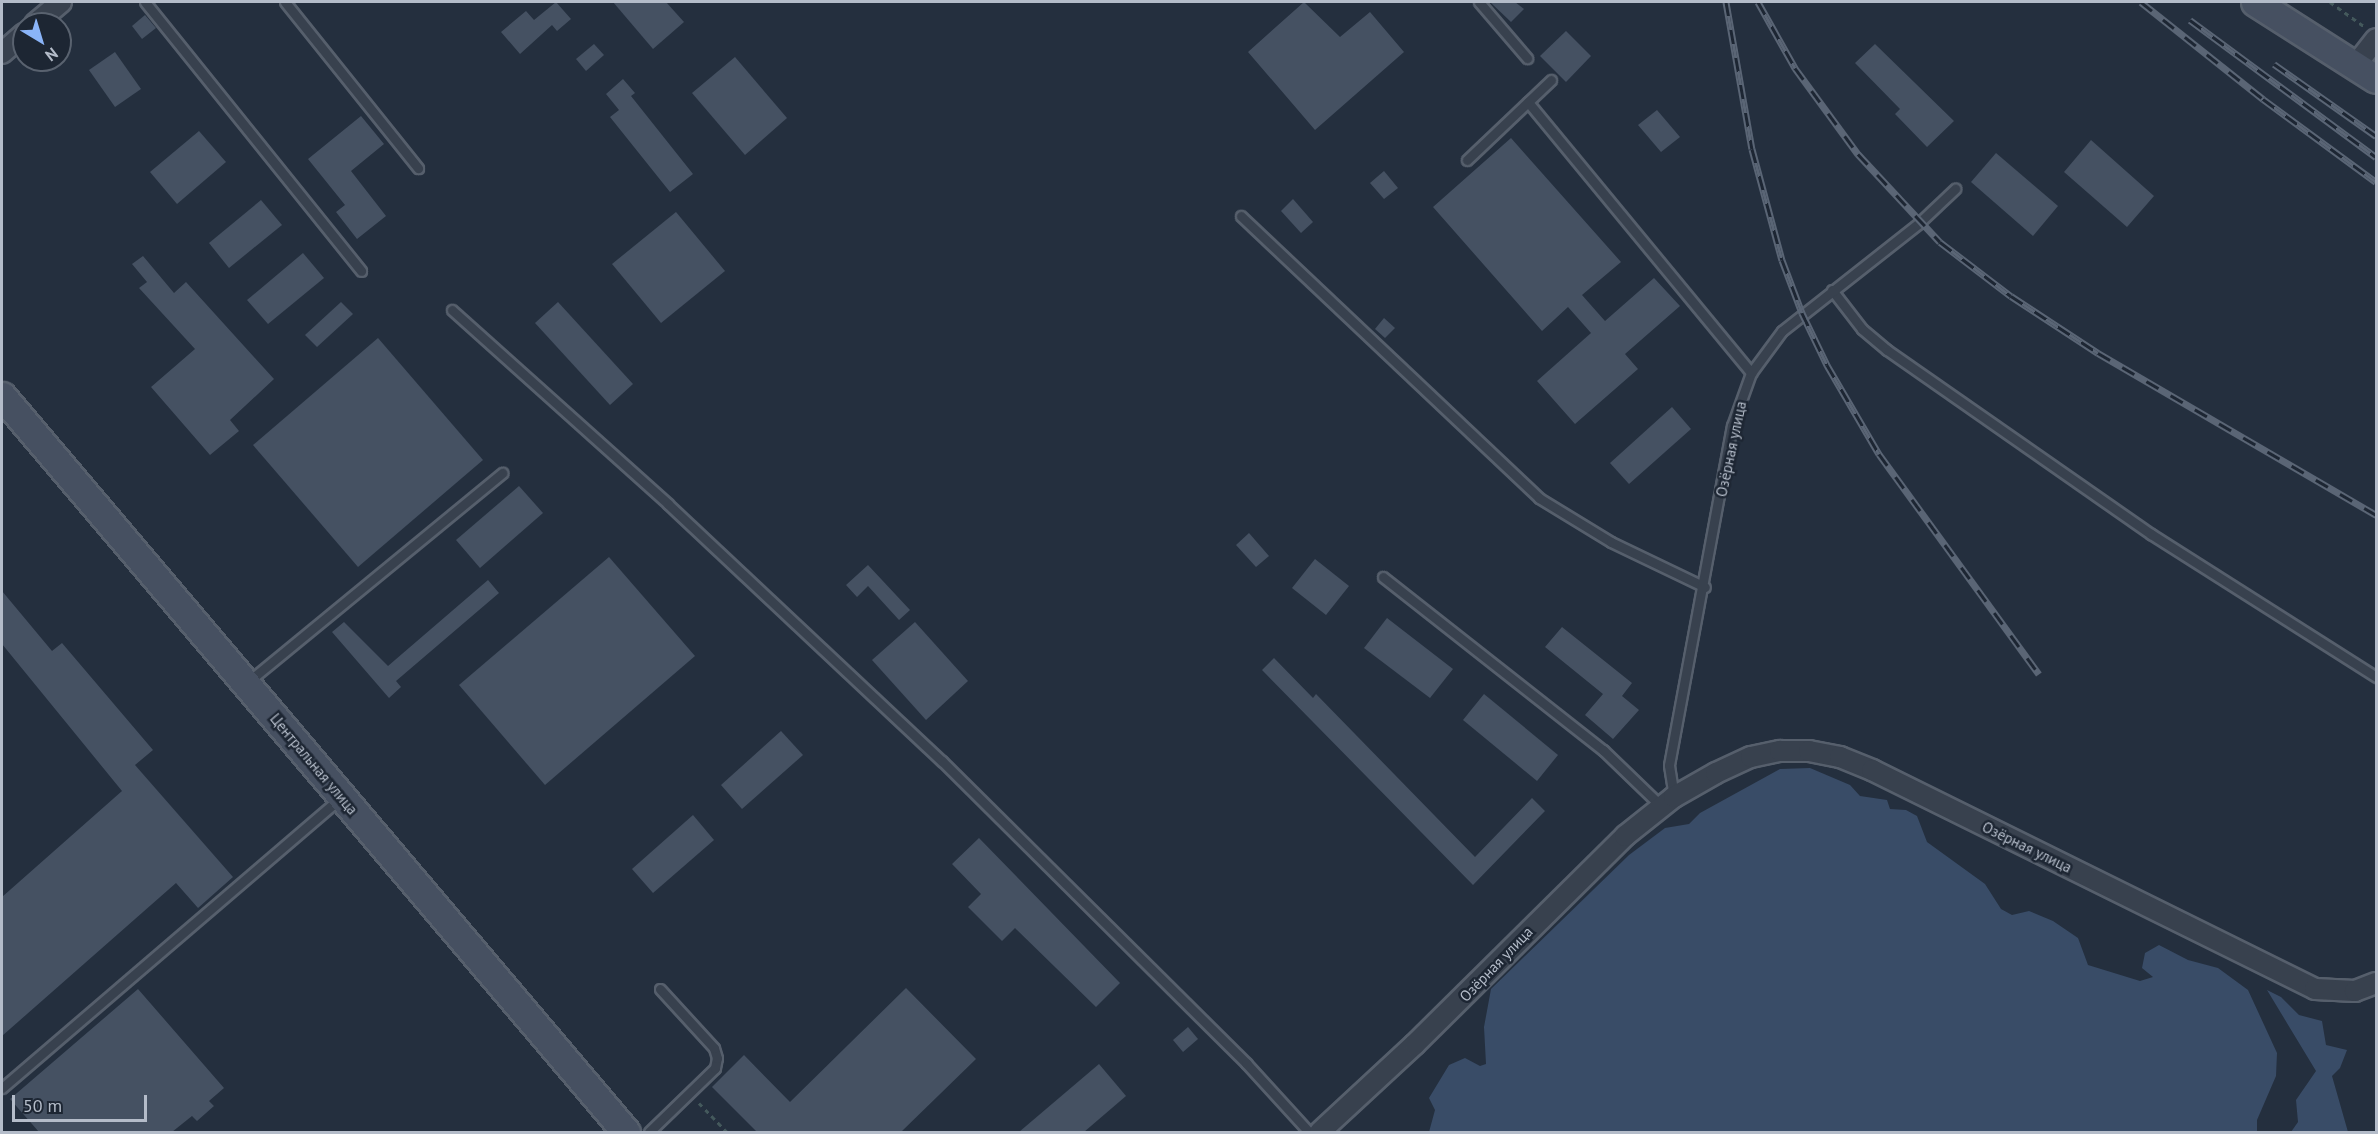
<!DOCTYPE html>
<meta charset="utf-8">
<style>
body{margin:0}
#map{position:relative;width:2378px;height:1134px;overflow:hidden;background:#242f3e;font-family:"PT Sans",sans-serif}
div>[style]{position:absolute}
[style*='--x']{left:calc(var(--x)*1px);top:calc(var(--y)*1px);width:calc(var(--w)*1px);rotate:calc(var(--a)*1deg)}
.water>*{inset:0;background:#394c67}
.building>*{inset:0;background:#455162}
.path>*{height:3px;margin-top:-1.5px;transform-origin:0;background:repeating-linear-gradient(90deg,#44595c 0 4.5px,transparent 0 9px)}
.roads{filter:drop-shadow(2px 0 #565f6c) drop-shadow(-2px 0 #565f6c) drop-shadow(0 2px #565f6c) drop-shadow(0 -2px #565f6c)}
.lane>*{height:9px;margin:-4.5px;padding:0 4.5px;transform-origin:4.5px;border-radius:4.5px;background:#38414e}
.street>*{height:20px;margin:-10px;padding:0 10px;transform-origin:10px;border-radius:10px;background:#38414e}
.secondary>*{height:27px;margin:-13.5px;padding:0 13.5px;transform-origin:13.5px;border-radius:13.5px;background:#465061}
.rail>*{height:7px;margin-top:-3.5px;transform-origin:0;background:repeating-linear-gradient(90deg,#1d2633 0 14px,#5a6575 0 28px);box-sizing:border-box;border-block:2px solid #5a6575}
span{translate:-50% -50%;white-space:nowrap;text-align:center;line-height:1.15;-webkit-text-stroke:5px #1d2633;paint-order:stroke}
.street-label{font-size:15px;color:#b4bcc9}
.frame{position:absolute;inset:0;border:3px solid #b4bcc9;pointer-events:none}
.north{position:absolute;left:12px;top:12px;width:60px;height:60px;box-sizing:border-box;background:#1d2633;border:2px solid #59626f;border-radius:50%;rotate:142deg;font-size:16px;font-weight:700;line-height:24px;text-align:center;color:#b4bcc9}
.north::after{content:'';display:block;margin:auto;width:21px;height:27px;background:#8ab4f8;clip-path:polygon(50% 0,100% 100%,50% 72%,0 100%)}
.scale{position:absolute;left:12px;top:1095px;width:135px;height:27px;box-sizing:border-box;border:3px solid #b4bcc9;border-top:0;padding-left:8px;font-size:18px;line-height:21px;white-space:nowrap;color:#b4bcc9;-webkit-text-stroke:4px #1d2633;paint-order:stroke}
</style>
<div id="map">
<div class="water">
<div style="clip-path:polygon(1810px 768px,1850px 785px,1860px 796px,1887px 800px,1890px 809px,1906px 810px,1917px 816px,1927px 842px,1985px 884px,2001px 909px,2012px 915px,2029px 911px,2053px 921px,2078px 938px,2088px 965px,2140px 981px,2153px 977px,2142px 968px,2145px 953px,2159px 945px,2188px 960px,2218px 968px,2248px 990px,2277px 1053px,2276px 1076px,2257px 1120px,2257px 1132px,1429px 1132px,1435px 1110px,1429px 1098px,1449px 1065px,1465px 1058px,1480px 1066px,1486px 1064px,1484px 1027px,1491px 989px,1629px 855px,1665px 828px,1689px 824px,1700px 813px,1780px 769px)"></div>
<div style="clip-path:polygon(2267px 990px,2281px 997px,2299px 1015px,2322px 1021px,2326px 1045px,2347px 1050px,2340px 1068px,2332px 1076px,2348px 1132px,2291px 1132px,2298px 1122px,2296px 1100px,2316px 1071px)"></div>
</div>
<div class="building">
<div style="clip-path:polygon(556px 2px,571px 19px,557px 31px,552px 25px,520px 54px,501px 32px,526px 11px,534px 20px)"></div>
<div style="clip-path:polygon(613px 2px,666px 2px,684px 22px,653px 49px)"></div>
<div style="clip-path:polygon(1304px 2px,1340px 37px,1370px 12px,1404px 52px,1315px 130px,1248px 52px)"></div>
<div style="clip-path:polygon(1490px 2px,1515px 2px,1524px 9px,1511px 22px)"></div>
<div style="clip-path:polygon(145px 15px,156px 28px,142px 39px,132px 26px)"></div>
<div style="clip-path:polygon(1566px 31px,1591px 56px,1566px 82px,1540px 56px)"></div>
<div style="clip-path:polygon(594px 44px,604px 55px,586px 71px,576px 59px)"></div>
<div style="clip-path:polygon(1875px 44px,1954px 121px,1927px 147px,1895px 114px,1900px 109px,1855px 63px)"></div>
<div style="clip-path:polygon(115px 52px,141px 89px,115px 107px,89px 70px)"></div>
<div style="clip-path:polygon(735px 57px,787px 118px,745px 155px,692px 93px)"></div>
<div style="clip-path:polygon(623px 79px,635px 93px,631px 96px,693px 174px,670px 192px,610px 117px,619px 110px,606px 94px)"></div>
<div style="clip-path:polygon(1657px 110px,1680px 137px,1661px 152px,1638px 125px)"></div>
<div style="clip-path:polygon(361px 116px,384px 144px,351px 171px,386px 216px,357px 239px,336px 212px,345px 205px,308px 159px)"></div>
<div style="clip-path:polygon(199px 131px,226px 162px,177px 204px,150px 172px)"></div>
<div style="clip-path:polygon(1511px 138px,1621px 262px,1582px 295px,1605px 321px,1654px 278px,1680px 306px,1625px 354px,1638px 369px,1575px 424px,1537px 381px,1591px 333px,1568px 307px,1542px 331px,1433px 207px)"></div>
<div style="clip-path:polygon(2091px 140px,2154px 196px,2127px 227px,2064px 172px)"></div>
<div style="clip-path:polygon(1996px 153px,2058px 206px,2033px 236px,1971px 182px)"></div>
<div style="clip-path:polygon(1384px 171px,1398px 188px,1384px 199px,1370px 183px)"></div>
<div style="clip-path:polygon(1293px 199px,1313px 222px,1301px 233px,1281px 211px)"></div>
<div style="clip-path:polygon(261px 200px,282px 225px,229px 268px,209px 243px)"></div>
<div style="clip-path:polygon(676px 212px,725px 271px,661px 323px,612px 264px)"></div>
<div style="clip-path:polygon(303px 253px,324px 278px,268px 324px,247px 300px)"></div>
<div style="clip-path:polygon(143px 256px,174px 293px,186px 282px,274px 379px,230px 420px,239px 431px,210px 455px,151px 387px,195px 349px,139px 288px,147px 282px,132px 264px)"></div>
<div style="clip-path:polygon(341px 302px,353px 314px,317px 347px,305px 335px)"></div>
<div style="clip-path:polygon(558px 302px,633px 384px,610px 405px,535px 323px)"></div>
<div style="clip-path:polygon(1384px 318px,1395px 328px,1385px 338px,1375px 329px)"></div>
<div style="clip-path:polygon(378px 338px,483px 460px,358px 567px,253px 445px)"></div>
<div style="clip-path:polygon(1672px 407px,1691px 429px,1629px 484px,1610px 463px)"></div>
<div style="clip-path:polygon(519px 486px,543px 513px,480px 568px,456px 540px)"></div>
<div style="clip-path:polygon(1249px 533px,1269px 556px,1256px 567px,1236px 545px)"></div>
<div style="clip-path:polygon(609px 557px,695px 656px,545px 785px,459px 685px)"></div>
<div style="clip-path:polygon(1315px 559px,1349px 586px,1326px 615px,1292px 588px)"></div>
<div style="clip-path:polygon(868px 565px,910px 610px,899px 620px,868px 586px,857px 597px,846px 585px)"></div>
<div style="clip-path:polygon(488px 580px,499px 593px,396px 681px,401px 687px,389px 698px,332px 632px,344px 622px,388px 666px)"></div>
<div style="clip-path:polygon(2px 591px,52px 651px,62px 643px,153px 750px,135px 765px,233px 877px,198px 908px,176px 883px,2px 1036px,2px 897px,122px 791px,2px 644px)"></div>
<div style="clip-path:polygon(1387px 618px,1453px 669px,1430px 698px,1364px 648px)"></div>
<div style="clip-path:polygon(915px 622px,968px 681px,926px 720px,872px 660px)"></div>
<div style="clip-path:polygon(1562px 627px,1632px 683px,1622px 696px,1639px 710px,1613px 739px,1585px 715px,1603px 694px,1545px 647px)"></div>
<div style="clip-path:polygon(1274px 658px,1313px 698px,1316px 694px,1475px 857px,1532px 798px,1545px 811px,1473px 885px,1262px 670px)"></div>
<div style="clip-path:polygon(1484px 694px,1558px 755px,1537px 781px,1463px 720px)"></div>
<div style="clip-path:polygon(781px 731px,803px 755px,742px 809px,721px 785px)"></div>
<div style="clip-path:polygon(693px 815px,714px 840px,653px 893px,632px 869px)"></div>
<div style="clip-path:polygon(979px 838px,1120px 983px,1096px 1007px,1015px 928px,1002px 941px,968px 907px,981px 894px,952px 864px)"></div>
<div style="clip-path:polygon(906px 988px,976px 1059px,901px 1132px,757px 1132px,712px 1087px,744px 1055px,790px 1102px)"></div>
<div style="clip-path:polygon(138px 989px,224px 1088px,209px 1101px,214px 1106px,197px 1121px,192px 1116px,172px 1132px,39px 1132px,10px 1099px)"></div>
<div style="clip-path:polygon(1188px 1027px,1198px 1039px,1183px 1052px,1173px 1040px)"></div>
<div style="clip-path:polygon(1099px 1064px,1126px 1096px,1084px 1132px,1019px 1132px)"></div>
</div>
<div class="path">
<div style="--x:2330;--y:2;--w:43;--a:35.5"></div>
<div style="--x:699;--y:1103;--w:40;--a:46"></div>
</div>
<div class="roads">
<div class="lane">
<div style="--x:145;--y:2;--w:345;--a:51.2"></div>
<div style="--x:285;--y:2;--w:213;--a:51.3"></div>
<div style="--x:1479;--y:2;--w:74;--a:49.4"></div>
<div style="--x:1528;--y:102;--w:351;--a:50.5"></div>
<div style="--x:1467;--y:160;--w:116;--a:-43.6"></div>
<div style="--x:1241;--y:216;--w:410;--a:43.4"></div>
<div style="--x:1539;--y:498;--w:84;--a:31.4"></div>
<div style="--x:1611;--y:542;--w:104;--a:25.6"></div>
<div style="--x:1832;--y:290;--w:49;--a:52.4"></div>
<div style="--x:1862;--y:329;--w:33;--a:40"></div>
<div style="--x:1887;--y:350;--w:322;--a:34.9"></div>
<div style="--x:2151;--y:534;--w:267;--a:32.4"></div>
<div style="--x:452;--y:310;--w:290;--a:41.9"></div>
<div style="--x:668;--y:504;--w:376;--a:43.2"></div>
<div style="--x:942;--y:761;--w:429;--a:44.8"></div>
<div style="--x:1246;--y:1063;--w:93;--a:47.6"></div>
<div style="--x:1383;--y:577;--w:280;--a:38.2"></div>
<div style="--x:1603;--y:750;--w:81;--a:44"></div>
<div style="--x:249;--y:681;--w:328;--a:-39.4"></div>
<div style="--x:1674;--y:797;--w:32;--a:-99"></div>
<div style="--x:1669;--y:765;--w:345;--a:-79.5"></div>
<div style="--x:1732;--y:426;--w:56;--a:-70.3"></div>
<div style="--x:1751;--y:373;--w:52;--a:-53.6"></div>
<div style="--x:1782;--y:331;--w:174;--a:-38.2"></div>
<div style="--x:1919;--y:223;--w:50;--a:-43.4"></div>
<div style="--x:2;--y:1088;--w:445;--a:-40.6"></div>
<div style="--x:649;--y:1132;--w:92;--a:-44.1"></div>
<div style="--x:715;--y:1068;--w:10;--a:-79"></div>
<div style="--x:717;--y:1058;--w:10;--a:-107"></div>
<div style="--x:714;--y:1048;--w:80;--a:-132.5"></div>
</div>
<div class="street">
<div style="--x:35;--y:24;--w:34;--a:-40"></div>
<div style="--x:2;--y:53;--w:29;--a:-41"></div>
<div style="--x:2355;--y:66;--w:34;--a:-52"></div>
<div style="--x:1320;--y:1132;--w:129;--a:-42.8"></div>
<div style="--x:1415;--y:1044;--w:296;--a:-44.7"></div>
<div style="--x:1625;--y:836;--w:63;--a:-38.5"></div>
<div style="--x:1674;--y:797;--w:48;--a:-29.7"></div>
<div style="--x:1716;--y:773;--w:38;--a:-25"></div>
<div style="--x:1751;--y:757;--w:30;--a:-12"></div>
<div style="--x:1780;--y:751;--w:29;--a:0"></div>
<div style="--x:1809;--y:751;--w:32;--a:11"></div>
<div style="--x:1840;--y:757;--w:35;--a:22"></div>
<div style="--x:1872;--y:770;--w:494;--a:26.3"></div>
<div style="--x:2315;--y:989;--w:40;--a:2.9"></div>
<div style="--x:2355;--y:991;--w:22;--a:-21"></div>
</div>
<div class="secondary">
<div style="--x:2255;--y:2;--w:143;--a:32.5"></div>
<div style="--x:2;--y:396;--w:965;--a:49.71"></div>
</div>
</div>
<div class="rail">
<div style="--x:1726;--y:2;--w:149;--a:80"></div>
<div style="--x:1752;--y:149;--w:115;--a:74.9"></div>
<div style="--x:1782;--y:260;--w:57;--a:69.3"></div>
<div style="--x:1802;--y:313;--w:58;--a:64.3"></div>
<div style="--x:1827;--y:365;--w:103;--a:59.7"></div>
<div style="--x:1879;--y:454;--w:272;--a:54"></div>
<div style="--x:1758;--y:2;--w:76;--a:60.7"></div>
<div style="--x:1795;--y:68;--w:107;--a:53.8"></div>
<div style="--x:1858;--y:154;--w:120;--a:47"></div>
<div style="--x:1940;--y:242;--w:89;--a:37.3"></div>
<div style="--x:2011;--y:296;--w:104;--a:33.2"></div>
<div style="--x:2098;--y:353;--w:322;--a:30.2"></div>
<div style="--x:2141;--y:2;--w:156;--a:38.5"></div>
<div style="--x:2263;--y:99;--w:140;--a:36.3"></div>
<div style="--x:2190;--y:20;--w:231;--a:36.4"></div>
<div style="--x:2274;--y:64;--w:125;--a:35.2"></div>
</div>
<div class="street-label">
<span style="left:1731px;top:449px;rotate:-78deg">Озёрная улица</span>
<span style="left:314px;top:764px;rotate:50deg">Центральная улица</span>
<span style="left:2027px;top:847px;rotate:26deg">Озёрная улица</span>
<span style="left:1496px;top:964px;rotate:-46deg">Озёрная улица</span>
</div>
<div class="frame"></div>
<div class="north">N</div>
<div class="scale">50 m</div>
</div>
